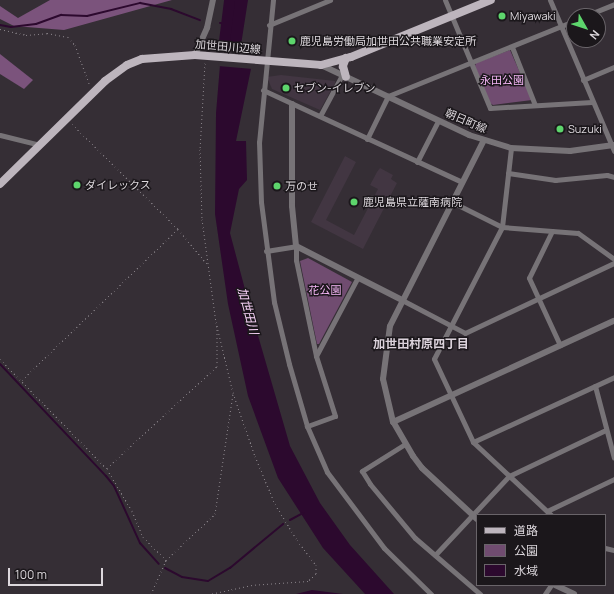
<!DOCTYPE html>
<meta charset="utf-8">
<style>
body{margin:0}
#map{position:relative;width:614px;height:594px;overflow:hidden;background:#352e35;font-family:Manrope,"Noto Sans JP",sans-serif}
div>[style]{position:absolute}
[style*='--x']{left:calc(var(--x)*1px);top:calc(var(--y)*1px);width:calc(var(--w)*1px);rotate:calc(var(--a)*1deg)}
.built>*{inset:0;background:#423642}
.green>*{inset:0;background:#704c70}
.forest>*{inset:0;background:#7b537c}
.water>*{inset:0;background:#2c092e}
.pier>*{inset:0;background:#352e35}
.stream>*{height:2px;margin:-1px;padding:0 1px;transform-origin:1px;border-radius:1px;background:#2c092e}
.river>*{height:11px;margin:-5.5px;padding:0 5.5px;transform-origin:5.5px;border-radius:5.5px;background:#2c092e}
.path>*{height:1px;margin-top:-0.5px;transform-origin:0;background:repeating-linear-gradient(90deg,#8a848a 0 1px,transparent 0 4px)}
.minor>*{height:5px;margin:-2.5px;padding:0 2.5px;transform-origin:2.5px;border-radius:2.5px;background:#777377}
.tertiary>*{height:6px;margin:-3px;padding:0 3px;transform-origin:3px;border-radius:3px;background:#777377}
.primary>*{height:8px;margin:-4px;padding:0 4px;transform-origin:4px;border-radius:4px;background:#bdb5bd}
.dots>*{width:11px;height:11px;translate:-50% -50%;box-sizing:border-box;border:2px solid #1b171b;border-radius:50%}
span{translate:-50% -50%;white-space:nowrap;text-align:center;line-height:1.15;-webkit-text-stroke:3px #1b171b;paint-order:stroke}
.poi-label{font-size:11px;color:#ddd8dd}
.left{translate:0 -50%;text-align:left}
.street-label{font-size:11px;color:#ddd8dd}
.park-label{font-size:11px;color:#f5b6f6}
.water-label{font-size:12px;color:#fad4fa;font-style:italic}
.neighbourhood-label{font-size:12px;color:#dbd2db;font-weight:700}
.legend{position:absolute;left:476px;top:514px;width:130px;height:72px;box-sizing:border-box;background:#1b171b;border:1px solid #696469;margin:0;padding:5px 7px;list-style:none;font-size:12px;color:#ddd8dd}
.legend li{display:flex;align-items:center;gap:8px;height:20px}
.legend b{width:20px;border:1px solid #696469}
.north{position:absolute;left:566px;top:8px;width:40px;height:40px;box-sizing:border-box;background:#1b171b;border:1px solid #696469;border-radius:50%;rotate:129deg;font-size:11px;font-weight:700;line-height:16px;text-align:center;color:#ddd8dd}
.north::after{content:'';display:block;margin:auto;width:14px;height:18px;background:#5dd56c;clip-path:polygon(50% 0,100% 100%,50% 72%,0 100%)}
.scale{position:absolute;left:8px;top:568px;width:95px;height:18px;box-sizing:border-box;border:2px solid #ddd8dd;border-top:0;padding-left:5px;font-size:12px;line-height:14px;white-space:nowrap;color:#ddd8dd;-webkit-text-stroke:3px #1b171b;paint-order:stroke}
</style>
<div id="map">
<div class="built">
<div style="clip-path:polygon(281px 75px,335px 81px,335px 83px,320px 110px,272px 89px,267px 77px)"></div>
<div style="clip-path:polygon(345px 156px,356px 162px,326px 220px,354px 235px,378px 189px,370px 185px,377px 172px,380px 168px,393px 175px,391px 179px,397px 183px,363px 249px,311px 222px)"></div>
</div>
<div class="green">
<div style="clip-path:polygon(510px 50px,532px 100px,493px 105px,490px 103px,475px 66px,476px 63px)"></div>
<div style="clip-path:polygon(308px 258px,352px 282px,319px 344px,317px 344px,300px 261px)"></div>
</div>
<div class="forest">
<div style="clip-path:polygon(50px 0,172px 0,64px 30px,14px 26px,0 19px,0 6px,18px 18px)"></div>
<div style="clip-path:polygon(0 54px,33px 80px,24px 89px,0 74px)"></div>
</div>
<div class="water">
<div style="clip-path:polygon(232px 0,248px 0,241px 45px,252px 64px,236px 141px,246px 141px,247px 180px,239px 189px,230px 233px,250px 308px,290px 446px,320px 503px,350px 545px,394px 594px,365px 594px,323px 548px,278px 478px,248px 396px,228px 304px,215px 214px,216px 113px,222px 41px)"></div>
<div style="clip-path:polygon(312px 590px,343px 594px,296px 594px)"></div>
</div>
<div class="pier">
<div style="clip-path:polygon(220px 49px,247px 51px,254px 64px,253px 69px,218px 66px)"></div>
</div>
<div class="stream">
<div style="--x:220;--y:23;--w:6;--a:9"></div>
<div style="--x:0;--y:25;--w:11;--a:10"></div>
<div style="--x:11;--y:27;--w:25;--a:-7"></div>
<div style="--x:36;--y:24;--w:27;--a:-20"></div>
<div style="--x:61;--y:15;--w:26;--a:2"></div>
<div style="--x:87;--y:16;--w:55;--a:-13.8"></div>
<div style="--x:140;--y:3;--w:32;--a:11"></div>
<div style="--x:171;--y:9;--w:31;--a:21"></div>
<div style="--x:0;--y:364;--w:154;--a:46.6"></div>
<div style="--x:106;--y:476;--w:13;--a:51"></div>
<div style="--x:114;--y:486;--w:63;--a:65.5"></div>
<div style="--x:140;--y:543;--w:28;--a:48"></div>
<div style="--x:290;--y:520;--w:15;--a:-28"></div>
<div style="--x:165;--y:568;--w:19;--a:28"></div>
<div style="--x:182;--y:577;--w:26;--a:9"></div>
<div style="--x:208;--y:581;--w:26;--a:-31"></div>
<div style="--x:230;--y:568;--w:69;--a:-39.7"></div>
</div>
<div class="river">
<div style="--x:224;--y:41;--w:41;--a:-83"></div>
</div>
<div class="path">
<div style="--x:0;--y:29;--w:27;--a:13"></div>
<div style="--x:26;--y:35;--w:21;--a:-5"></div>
<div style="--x:47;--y:33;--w:21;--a:11"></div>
<div style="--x:68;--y:37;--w:11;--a:49"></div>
<div style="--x:75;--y:45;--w:44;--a:69.9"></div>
<div style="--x:205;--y:63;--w:86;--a:93.3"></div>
<div style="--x:200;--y:149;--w:70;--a:88.4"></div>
<div style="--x:202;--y:219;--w:104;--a:82.3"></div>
<div style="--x:216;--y:322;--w:73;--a:76.5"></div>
<div style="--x:233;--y:393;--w:67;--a:70.8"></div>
<div style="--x:255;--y:456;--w:52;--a:67.4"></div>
<div style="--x:275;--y:504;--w:42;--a:58.6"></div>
<div style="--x:297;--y:540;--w:31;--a:53"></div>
<div style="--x:316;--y:565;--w:9;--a:90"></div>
<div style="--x:316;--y:574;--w:11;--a:139"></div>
<div style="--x:308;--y:581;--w:56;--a:175.9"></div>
<div style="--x:252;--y:585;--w:43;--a:167.9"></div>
<div style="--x:72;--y:124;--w:149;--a:44.7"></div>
<div style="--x:178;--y:229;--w:45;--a:50.4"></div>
<div style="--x:0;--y:359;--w:153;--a:45.8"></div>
<div style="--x:107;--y:469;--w:49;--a:59.2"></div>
<div style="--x:132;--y:511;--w:28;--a:67"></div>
<div style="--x:143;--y:537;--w:33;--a:45"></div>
<div style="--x:22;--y:380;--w:217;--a:-44.1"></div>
<div style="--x:107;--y:468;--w:150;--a:-42.8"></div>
<div style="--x:217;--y:366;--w:41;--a:-90"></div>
<div style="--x:151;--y:594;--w:37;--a:-66"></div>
<div style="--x:166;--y:560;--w:67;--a:-43.2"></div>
<div style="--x:215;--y:514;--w:121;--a:-81.5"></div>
</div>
<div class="minor">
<div style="--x:273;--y:0;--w:143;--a:95.6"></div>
<div style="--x:259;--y:142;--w:60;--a:88.1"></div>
<div style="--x:261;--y:202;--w:101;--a:82.6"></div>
<div style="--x:274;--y:302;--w:64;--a:76.4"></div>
<div style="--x:289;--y:364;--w:65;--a:73.8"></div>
<div style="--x:307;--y:426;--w:50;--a:66.5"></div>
<div style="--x:327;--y:472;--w:95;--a:53.1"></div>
<div style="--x:384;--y:548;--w:66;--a:44.4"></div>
<div style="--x:445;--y:0;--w:117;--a:67.4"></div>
<div style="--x:490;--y:108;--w:102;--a:-3.4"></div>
<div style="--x:550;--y:0;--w:164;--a:67"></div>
<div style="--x:585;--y:16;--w:31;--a:-22"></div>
<div style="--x:269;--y:25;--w:66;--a:-22.3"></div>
<div style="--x:512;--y:47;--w:62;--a:68.4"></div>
<div style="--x:583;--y:80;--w:34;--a:-23"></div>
<div style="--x:263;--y:90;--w:219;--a:24.8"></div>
<div style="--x:320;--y:116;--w:47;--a:-61.8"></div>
<div style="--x:0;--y:135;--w:41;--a:14"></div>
<div style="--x:367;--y:139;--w:48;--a:-64"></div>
<div style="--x:388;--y:96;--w:201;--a:-22"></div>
<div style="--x:511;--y:148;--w:80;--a:96.5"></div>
<div style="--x:502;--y:227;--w:148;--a:117.3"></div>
<div style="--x:434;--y:359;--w:92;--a:64.8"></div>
<div style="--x:473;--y:442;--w:107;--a:43.1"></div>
<div style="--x:417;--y:162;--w:46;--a:-62.9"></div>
<div style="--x:508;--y:173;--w:48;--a:8.5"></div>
<div style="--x:555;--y:180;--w:52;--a:-5.5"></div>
<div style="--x:607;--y:175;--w:7;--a:16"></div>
<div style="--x:452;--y:202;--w:56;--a:26.6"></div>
<div style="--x:502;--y:227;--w:76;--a:4.5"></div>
<div style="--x:578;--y:233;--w:44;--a:35.8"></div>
<div style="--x:552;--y:231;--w:52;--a:116.1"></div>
<div style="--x:529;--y:278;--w:74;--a:65.2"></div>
<div style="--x:266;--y:251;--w:30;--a:-9"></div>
<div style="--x:296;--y:246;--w:14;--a:90"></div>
<div style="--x:296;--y:260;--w:98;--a:78.2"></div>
<div style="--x:316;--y:356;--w:63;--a:72.4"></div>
<div style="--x:335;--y:416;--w:30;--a:160"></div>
<div style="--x:402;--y:300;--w:71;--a:27.6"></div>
<div style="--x:465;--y:333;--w:165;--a:-25.2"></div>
<div style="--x:316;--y:356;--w:89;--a:-62"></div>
<div style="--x:595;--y:386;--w:74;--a:75.2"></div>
<div style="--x:473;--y:442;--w:155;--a:-24.7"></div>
<div style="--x:405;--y:444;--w:51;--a:147.9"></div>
<div style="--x:362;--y:471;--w:15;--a:58"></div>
<div style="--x:370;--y:484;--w:70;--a:50.2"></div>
<div style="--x:415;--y:538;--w:86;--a:40.7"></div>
<div style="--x:547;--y:511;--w:74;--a:-25.5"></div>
<div style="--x:605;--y:548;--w:9;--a:13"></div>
<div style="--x:435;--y:555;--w:108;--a:-46.9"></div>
<div style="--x:509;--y:476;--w:107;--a:-25.4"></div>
<div style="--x:545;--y:594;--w:11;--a:-56"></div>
</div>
<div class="tertiary">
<div style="--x:195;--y:55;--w:30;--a:-66"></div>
<div style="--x:207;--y:28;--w:29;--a:-78"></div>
<div style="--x:321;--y:65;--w:164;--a:25.3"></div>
<div style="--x:469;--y:135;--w:44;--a:17.2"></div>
<div style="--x:511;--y:148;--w:59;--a:2.9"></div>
<div style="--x:570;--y:151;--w:44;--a:-7.8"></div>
<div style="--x:292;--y:104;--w:102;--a:90"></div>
<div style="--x:292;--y:206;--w:40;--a:84.3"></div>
<div style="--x:296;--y:246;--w:119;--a:27"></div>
<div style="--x:393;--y:422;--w:243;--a:-24.6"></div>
<div style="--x:477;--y:519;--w:75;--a:-137.2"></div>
<div style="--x:422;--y:468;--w:15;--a:-127"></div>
<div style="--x:413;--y:456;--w:39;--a:-120"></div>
<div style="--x:393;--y:422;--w:44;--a:-103.1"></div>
<div style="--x:383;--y:379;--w:53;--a:-82.5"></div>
<div style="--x:390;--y:326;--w:208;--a:-63.2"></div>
<div style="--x:555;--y:585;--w:21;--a:25"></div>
</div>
<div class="primary">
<div style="--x:346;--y:58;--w:9;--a:111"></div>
<div style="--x:343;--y:66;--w:11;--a:75"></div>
<div style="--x:0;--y:184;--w:147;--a:-44.4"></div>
<div style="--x:105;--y:81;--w:27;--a:-36"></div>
<div style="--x:127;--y:65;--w:16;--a:-22"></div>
<div style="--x:142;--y:59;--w:53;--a:-4.3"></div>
<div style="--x:195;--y:55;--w:126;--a:4.5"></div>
<div style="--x:321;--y:65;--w:31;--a:-15"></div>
<div style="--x:351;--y:57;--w:151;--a:-22.2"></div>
</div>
<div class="dots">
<div style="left:502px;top:16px;background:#5dd56c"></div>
<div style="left:292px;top:41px;background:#5dd56c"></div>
<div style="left:286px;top:88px;background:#5dd56c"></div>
<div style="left:560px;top:129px;background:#5dd56c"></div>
<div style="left:77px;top:185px;background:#5dd56c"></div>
<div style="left:277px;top:186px;background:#5dd56c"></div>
<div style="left:354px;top:202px;background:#5dd56c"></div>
</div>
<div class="poi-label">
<span class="left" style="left:510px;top:16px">Miyawaki</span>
<span class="left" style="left:300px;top:41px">鹿児島労働局加世田公共職業安定所</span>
<span class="left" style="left:294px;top:88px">セブン-イレブン</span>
<span class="left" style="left:568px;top:129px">Suzuki</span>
<span class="left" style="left:85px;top:185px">ダイレックス</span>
<span class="left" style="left:285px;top:186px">万のせ</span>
<span class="left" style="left:363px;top:202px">鹿児島県立薩南病院</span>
</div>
<div class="street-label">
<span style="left:228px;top:47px;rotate:5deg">加世田川辺線</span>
<span style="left:466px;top:121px;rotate:23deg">朝日町線</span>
</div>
<div class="park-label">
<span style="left:502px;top:80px">永田公園</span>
<span style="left:325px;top:290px">花公園</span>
</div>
<div class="water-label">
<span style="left:248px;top:311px;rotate:75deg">加世田川</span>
</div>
<div class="neighbourhood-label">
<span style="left:421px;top:344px">加世田村原四丁目</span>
</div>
<ul class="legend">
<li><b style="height:5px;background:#bdb5bd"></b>道路</li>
<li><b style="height:11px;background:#704c70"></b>公園</li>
<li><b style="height:11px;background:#2c092e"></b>水域</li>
</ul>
<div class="north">N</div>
<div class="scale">100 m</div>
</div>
